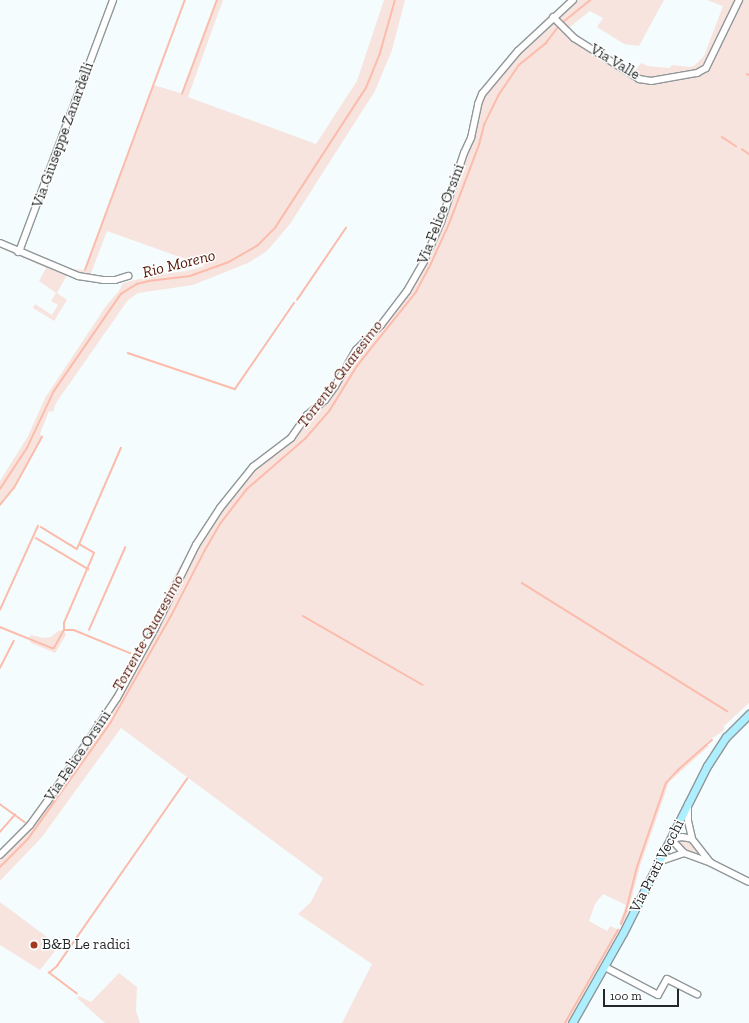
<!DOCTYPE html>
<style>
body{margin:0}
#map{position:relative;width:749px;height:1023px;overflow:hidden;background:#f4fcfe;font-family:"Zilla Slab",serif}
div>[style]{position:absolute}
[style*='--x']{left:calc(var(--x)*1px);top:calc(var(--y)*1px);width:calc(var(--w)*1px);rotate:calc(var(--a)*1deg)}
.green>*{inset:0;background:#f8e4df}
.stream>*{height:1.5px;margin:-0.75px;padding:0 0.75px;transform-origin:0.75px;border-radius:0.75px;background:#fcbcac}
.roads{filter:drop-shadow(1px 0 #909799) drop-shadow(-1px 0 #909799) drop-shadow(0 1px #909799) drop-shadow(0 -1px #909799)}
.minor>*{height:6px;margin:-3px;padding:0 3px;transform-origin:3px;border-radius:3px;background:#fff}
.major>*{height:7px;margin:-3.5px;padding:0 3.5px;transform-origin:3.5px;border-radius:3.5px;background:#adeffe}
.dots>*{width:11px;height:11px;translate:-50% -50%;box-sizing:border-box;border:2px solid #fff;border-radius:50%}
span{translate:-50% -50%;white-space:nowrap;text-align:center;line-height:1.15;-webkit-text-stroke:3px #fff;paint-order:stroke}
.street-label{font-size:15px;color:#242727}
.poi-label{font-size:15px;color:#242727}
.left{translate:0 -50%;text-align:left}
.water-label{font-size:16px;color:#541606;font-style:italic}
.scale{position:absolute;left:603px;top:989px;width:76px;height:18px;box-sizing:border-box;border:2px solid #242727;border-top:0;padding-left:5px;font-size:12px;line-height:14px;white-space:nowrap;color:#242727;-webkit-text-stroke:3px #fff;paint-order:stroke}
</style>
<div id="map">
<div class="green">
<div style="clip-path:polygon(217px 0,223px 0,188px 97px,316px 144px,357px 81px,384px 0,405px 0,392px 50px,375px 91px,290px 224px,267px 251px,248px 263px,193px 285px,138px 293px,128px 300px,56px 403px,53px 412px,49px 411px,40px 434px,42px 437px,14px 488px,0 505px,0 481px,28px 436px,45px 398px,106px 306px,119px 291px,123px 283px,155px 275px,186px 271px,205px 266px,107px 231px,88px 281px,67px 275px,57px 293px,67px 300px,54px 321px,33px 308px,35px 304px,52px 315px,58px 305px,51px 301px,56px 293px,39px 281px,46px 268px,0 248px,0 239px,73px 269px,85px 270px,154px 85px,183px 94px)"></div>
<div style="clip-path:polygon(570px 0,664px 0,639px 46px,624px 44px,597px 27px,603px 18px,590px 11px,566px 30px,632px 75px,641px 63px,648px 66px,670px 68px,672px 65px,691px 67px,695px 65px,704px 56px,723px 6px,707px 0,735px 0,707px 59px,699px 68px,693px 70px,687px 70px,685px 75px,703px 70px,739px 0,749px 0,749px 703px,724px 726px,724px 730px,706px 743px,709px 746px,669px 782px,640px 866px,628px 912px,622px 926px,619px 924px,626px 905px,603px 894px,595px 904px,589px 921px,607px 931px,610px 926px,619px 930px,567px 1023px,342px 1023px,372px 964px,298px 914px,311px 902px,323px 878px,121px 728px,42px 837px,0 881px,0 849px,34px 814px,104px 711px,152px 627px,170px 584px,200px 530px,253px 463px,284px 440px,300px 419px,326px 393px,348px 356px,382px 319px,409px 282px,435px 228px,457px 160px,468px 137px,474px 105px,480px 92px,504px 62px,544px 20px)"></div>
<div style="clip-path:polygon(64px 630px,66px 635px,55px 653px,31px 643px,28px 638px,31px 635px,44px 638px,51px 637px,58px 631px)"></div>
<div style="clip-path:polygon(683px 840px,693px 845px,697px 850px,697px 854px,689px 853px,679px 848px,677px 841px)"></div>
<div style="clip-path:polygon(0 902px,59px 946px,40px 970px,0 945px)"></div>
<div style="clip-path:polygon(119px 973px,137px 987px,136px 1011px,140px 1023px,105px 1023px,77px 998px,79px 996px,91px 1002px)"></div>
</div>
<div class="stream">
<div style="--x:562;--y:23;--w:36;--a:-39"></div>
<div style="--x:747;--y:74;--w:2;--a:27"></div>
<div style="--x:182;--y:94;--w:100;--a:-69.6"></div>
<div style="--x:722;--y:137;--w:17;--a:33"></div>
<div style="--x:742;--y:149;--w:9;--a:36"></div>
<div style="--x:85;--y:270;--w:288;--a:-69.7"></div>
<div style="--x:297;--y:300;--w:87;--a:-55.8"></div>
<div style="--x:128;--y:353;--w:113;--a:18.6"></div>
<div style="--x:235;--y:389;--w:104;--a:-55.5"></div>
<div style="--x:0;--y:489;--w:49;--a:-56.6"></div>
<div style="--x:27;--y:448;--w:63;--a:-64.7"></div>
<div style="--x:54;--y:391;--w:118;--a:-55.4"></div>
<div style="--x:121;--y:294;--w:19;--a:-32"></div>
<div style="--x:137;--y:284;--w:12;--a:-14"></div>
<div style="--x:149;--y:281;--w:41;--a:-7"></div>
<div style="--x:190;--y:276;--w:41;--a:-19.7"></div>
<div style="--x:229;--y:262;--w:32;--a:-30"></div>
<div style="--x:257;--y:246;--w:25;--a:-45"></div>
<div style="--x:275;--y:228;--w:167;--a:-57"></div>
<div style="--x:366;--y:88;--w:38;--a:-68"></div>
<div style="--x:380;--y:53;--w:55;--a:-74.2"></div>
<div style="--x:0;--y:505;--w:22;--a:-51"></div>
<div style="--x:14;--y:488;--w:58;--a:-61.2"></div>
<div style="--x:41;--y:527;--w:42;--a:31.4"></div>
<div style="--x:77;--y:549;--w:110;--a:-66.5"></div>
<div style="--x:36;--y:538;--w:61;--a:30.8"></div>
<div style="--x:522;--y:583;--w:242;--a:32"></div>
<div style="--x:0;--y:610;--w:92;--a:-65.7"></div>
<div style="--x:303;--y:616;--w:138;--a:29.9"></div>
<div style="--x:0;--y:627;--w:56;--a:22"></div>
<div style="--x:52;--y:648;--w:2;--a:0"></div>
<div style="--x:54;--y:648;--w:21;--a:-61"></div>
<div style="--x:64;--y:630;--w:10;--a:0"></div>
<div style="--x:74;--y:630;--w:61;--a:22.3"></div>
<div style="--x:64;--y:630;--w:7;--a:-90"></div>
<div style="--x:64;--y:623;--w:76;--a:-66.8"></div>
<div style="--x:94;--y:553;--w:16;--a:-150"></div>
<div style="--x:89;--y:630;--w:90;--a:-66.3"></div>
<div style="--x:0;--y:668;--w:30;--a:-63"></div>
<div style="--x:0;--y:804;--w:31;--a:36"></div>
<div style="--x:0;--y:832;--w:23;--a:-49"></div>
<div style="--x:0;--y:867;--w:40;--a:-45"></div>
<div style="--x:28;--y:839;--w:143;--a:-54.6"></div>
<div style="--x:111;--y:722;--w:122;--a:-60.5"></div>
<div style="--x:171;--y:616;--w:74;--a:-62.7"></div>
<div style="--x:205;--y:550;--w:30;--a:-60"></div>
<div style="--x:220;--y:524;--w:44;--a:-52.4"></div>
<div style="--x:247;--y:489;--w:77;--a:-40.8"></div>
<div style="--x:305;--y:439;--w:38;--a:-49"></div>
<div style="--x:330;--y:410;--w:52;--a:-58.5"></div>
<div style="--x:357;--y:366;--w:95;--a:-51.4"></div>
<div style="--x:416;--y:292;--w:27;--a:-62"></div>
<div style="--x:429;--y:268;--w:48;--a:-65.6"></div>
<div style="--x:449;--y:224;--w:85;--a:-69.2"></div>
<div style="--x:479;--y:145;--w:21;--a:-76"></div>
<div style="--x:484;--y:125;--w:32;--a:-64"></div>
<div style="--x:498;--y:96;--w:37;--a:-56"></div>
<div style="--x:519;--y:65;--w:35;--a:-39"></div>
<div style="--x:546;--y:43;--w:21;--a:-53"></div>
<div style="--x:621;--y:924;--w:14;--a:-69"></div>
<div style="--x:626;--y:911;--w:45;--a:-76"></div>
<div style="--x:637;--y:867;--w:89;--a:-71"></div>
<div style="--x:666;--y:783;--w:18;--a:-47"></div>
<div style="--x:678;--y:770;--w:45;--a:-41.4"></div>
<div style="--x:77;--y:994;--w:35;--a:-143"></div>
<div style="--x:49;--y:973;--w:11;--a:-41"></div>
<div style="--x:57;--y:966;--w:228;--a:-55.2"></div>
<div style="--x:565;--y:1023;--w:107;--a:-60.3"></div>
</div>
<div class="roads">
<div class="minor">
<div style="--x:553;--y:17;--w:30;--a:45"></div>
<div style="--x:574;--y:38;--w:77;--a:32.2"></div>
<div style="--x:639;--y:79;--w:12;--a:9"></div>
<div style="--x:651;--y:81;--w:47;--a:-9.9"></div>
<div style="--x:697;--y:73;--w:10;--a:-29"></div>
<div style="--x:706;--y:68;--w:76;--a:-64.1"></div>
<div style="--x:0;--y:243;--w:85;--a:22.9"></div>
<div style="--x:78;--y:276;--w:25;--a:9"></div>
<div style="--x:103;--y:280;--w:12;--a:0"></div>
<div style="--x:115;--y:280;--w:14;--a:-17"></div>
<div style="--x:18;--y:252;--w:4;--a:-56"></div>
<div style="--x:20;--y:249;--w:266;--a:-69.5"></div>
<div style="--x:688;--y:804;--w:17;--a:90"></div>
<div style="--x:688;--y:821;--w:18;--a:77"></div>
<div style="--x:692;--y:839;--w:29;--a:52"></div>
<div style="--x:684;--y:853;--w:19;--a:-133"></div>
<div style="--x:671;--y:839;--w:11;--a:-10"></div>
<div style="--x:682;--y:837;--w:10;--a:11"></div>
<div style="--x:0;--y:855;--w:42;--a:-45"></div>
<div style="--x:30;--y:825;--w:29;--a:-54"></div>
<div style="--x:47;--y:802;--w:125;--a:-56.1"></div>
<div style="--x:117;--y:698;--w:80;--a:-61.5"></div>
<div style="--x:155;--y:628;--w:93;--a:-63.7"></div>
<div style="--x:196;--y:545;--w:44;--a:-57"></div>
<div style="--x:220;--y:508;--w:53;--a:-51.2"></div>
<div style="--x:253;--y:467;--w:48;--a:-37.3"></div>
<div style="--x:291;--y:438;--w:28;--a:-55"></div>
<div style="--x:307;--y:415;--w:23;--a:-40"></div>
<div style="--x:325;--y:400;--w:17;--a:-54"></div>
<div style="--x:335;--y:386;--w:42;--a:-59.7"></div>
<div style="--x:356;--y:350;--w:35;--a:-45"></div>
<div style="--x:381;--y:325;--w:43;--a:-52.6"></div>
<div style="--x:407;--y:291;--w:34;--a:-60"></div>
<div style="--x:424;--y:261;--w:43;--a:-66.4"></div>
<div style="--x:441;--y:222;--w:73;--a:-71.6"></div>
<div style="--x:464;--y:153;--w:17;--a:-65"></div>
<div style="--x:471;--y:138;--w:35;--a:-78"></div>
<div style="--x:478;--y:104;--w:11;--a:-68"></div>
<div style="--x:482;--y:94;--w:56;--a:-50.1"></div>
<div style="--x:518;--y:51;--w:75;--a:-42.8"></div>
<div style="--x:661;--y:861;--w:24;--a:-19"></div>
<div style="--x:684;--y:853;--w:29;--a:20"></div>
<div style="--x:711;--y:863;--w:42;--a:26.6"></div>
<div style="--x:605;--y:967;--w:60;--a:27.8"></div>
<div style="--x:658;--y:995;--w:18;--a:-61"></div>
<div style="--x:667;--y:979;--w:34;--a:27"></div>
</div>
<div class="major">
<div style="--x:572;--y:1023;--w:103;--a:-60.5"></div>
<div style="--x:623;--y:933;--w:187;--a:-63.3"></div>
<div style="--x:707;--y:766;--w:35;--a:-57"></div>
<div style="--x:726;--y:737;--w:33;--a:-45"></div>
</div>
</div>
<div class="dots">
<div style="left:34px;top:945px;background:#a23920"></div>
</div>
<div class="street-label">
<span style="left:615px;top:62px;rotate:31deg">Via Valle</span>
<span style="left:63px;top:135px;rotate:-70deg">Via Giuseppe Zanardelli</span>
<span style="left:441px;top:214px;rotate:-69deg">Via Felice Orsini</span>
<span style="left:78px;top:756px;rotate:-56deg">Via Felice Orsini</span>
<span style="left:657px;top:866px;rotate:-63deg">Via Prati Vecchi</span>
</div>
<div class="poi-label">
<span class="left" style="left:42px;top:945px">B&amp;B Le radici</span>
</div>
<div class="water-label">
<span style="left:179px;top:264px;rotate:-14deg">Rio Moreno</span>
<span style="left:340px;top:374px;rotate:-53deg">Torrente Quaresimo</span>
<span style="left:148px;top:633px;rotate:-61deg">Torrente Quaresimo</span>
</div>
<div class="scale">100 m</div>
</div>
